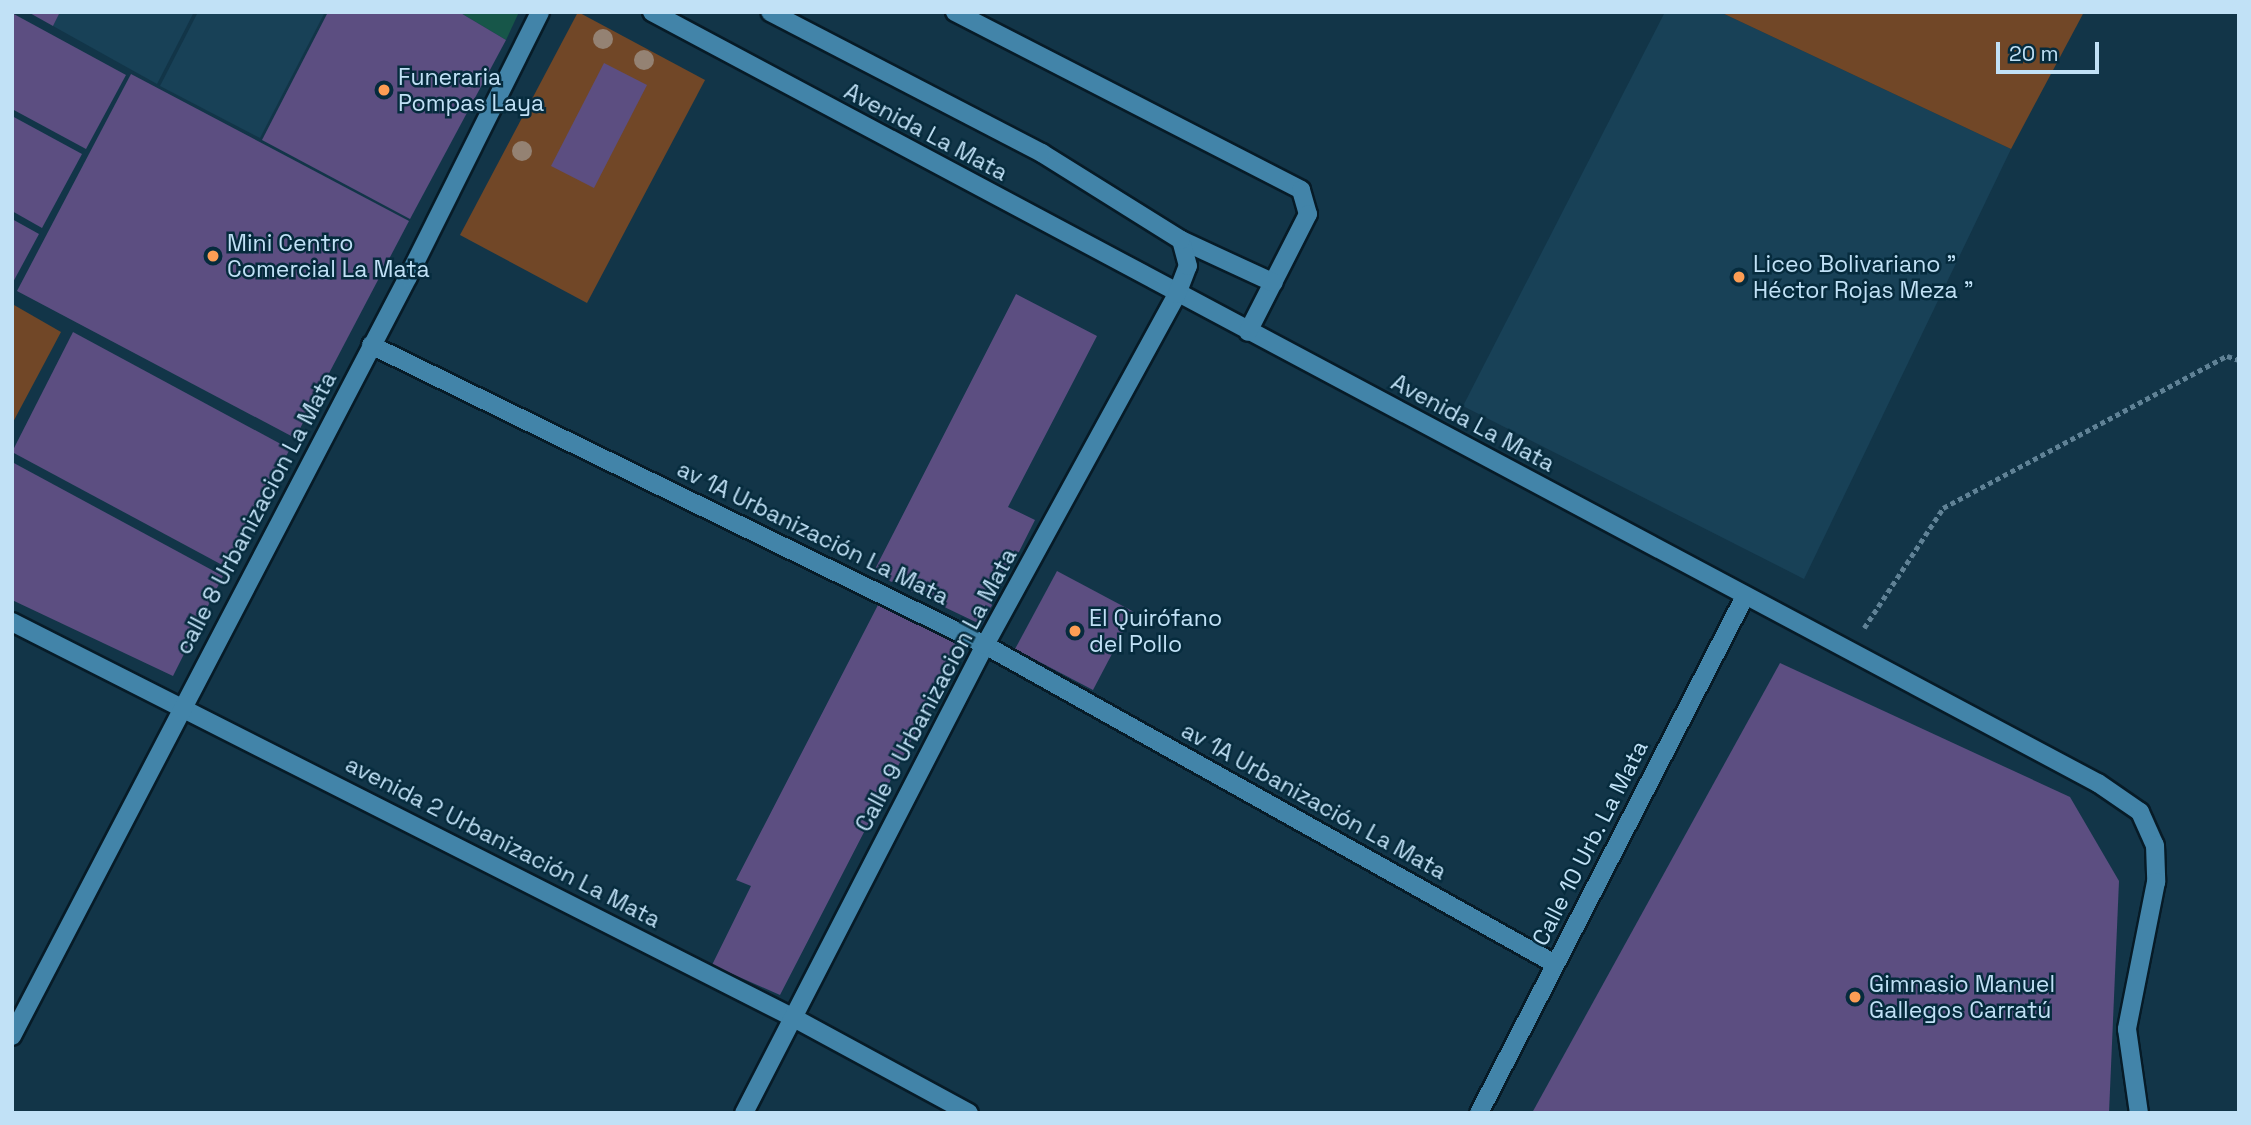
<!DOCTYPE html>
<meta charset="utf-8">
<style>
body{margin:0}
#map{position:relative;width:2251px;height:1125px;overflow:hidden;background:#123548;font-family:"Space Grotesk",sans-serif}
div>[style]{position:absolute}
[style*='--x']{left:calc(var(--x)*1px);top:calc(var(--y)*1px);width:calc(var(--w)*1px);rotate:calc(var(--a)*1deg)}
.built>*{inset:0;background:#184157}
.green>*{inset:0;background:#714727}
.water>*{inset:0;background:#175649}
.building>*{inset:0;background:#5c4e81}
.path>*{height:4.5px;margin-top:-2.25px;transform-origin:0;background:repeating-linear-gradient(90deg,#608296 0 5px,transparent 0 8.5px)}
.roads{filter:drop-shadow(2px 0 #071b27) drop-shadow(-2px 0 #071b27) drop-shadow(0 2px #071b27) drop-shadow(0 -2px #071b27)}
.minor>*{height:18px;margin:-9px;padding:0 9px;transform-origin:9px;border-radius:9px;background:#4284a9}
.trees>*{width:20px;height:20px;margin:-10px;border-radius:50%;background:#948273}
.dots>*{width:19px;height:19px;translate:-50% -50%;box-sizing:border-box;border:4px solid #062b3d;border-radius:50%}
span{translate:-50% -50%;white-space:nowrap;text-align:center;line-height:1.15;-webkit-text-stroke:5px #062b3d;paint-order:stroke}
.poi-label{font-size:23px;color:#c1e1f6}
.left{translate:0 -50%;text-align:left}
.street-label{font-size:23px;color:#c1e1f6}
.frame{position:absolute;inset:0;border:14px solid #c1e1f6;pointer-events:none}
.scale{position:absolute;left:1996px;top:42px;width:103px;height:32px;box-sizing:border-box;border:4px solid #c1e1f6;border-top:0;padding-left:9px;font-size:21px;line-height:24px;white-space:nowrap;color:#c1e1f6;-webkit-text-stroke:5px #062b3d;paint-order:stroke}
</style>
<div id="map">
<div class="built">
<div style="clip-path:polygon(60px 12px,194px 12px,157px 84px,53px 26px)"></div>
<div style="clip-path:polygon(198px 12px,325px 12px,260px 138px,160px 86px)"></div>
<div style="clip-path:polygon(1665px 12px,1720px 12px,2011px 149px,1804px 579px,1463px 406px)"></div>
</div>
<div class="green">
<div style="clip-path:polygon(578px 12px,705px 80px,587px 303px,460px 235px)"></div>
<div style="clip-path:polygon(1720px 12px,2084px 12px,2011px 149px)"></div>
<div style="clip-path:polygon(14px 305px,61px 332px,12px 424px,12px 307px)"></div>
</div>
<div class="water">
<div style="clip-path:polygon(459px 12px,519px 12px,506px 40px)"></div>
</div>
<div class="building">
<div style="clip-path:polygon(28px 12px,60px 12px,53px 26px)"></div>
<div style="clip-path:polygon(328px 12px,459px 12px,506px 40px,410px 219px,262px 140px)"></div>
<div style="clip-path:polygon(12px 13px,126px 75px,86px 149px,12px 109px)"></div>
<div style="clip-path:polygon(604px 63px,647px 85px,594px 188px,551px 166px)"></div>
<div style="clip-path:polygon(131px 74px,409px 221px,295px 438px,17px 291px)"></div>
<div style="clip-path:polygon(12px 116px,82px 154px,42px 228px,12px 211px)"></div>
<div style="clip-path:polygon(12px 219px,39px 234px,12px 284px)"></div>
<div style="clip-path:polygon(1016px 294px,1097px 336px,1008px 507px,1035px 520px,982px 625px,873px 573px)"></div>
<div style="clip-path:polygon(73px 332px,290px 449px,226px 567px,12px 452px)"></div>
<div style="clip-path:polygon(12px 462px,223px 576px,173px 676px,12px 600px)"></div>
<div style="clip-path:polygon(1057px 571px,1134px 612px,1093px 690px,1015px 649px)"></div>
<div style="clip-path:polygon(879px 603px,960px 646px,780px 995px,712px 965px,751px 886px,736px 880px)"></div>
<div style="clip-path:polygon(1780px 663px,2070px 797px,2119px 881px,2109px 1113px,1532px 1113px)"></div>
</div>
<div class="path">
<div style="--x:1118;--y:12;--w:12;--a:0"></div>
<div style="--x:1864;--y:628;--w:144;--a:-56.6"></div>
<div style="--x:1943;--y:508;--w:322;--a:-28.2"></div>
<div style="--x:2227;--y:356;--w:13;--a:18"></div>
</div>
<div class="roads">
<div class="minor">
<div style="--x:652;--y:12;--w:1639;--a:28.07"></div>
<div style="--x:2098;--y:783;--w:51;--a:34.6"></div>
<div style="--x:2140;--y:812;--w:36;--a:66"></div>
<div style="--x:2155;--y:845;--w:37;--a:88"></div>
<div style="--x:2156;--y:882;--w:150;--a:101.2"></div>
<div style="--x:2127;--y:1029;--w:85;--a:81.9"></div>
<div style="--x:955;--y:12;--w:389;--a:27.2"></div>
<div style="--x:1301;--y:190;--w:25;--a:74"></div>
<div style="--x:1308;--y:214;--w:132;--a:117"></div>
<div style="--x:1181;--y:240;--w:102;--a:24.8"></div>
<div style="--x:371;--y:345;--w:683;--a:26.04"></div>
<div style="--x:985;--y:645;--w:653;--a:29.23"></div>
<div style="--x:12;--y:622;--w:877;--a:26.86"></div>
<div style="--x:794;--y:1018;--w:199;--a:28.5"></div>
<div style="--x:12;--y:1036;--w:856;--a:-62.45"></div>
<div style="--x:408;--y:277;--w:296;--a:-63.5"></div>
<div style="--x:744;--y:1113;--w:526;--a:-62.75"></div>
<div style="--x:985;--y:645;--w:400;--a:-61.3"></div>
<div style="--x:1177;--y:294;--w:30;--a:-69"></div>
<div style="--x:1188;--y:266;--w:27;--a:-105"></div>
<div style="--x:1181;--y:240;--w:164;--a:-148"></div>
<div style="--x:1042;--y:153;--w:306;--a:-152.6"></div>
<div style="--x:1479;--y:1113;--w:581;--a:-62.77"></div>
</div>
</div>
<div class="trees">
<div style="left:603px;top:39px"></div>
<div style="left:644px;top:60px"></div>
<div style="left:522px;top:151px"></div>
</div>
<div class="dots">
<div style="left:384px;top:90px;background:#fc9d54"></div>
<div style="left:213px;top:256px;background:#fc9d54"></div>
<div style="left:1739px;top:277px;background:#fc9d54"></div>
<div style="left:1075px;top:631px;background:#fc9d54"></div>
<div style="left:1855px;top:997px;background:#fc9d54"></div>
</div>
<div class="poi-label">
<span class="left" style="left:398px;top:90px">Funeraria<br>Pompas Laya</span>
<span class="left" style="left:227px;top:256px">Mini Centro<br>Comercial La Mata</span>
<span class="left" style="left:1753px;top:277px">Liceo Bolivariano "<br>Héctor Rojas Meza "</span>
<span class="left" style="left:1089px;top:631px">El Quirófano<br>del Pollo</span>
<span class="left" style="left:1869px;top:997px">Gimnasio Manuel<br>Gallegos Carratú</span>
</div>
<div class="street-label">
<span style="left:926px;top:132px;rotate:28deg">Avenida La Mata</span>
<span style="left:1473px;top:423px;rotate:28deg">Avenida La Mata</span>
<span style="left:256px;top:513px;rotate:-62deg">calle 8 Urbanizacion La Mata</span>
<span style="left:813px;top:533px;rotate:26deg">av 1A Urbanización La Mata</span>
<span style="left:936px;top:690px;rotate:-62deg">Calle 9 Urbanizacion La Mata</span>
<span style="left:1314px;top:801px;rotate:29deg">av 1A Urbanización La Mata</span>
<span style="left:503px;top:842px;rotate:27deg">avenida 2 Urbanización La Mata</span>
<span style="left:1590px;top:843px;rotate:-63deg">Calle 10 Urb. La Mata</span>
</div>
<div class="frame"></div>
<div class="scale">20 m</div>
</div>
